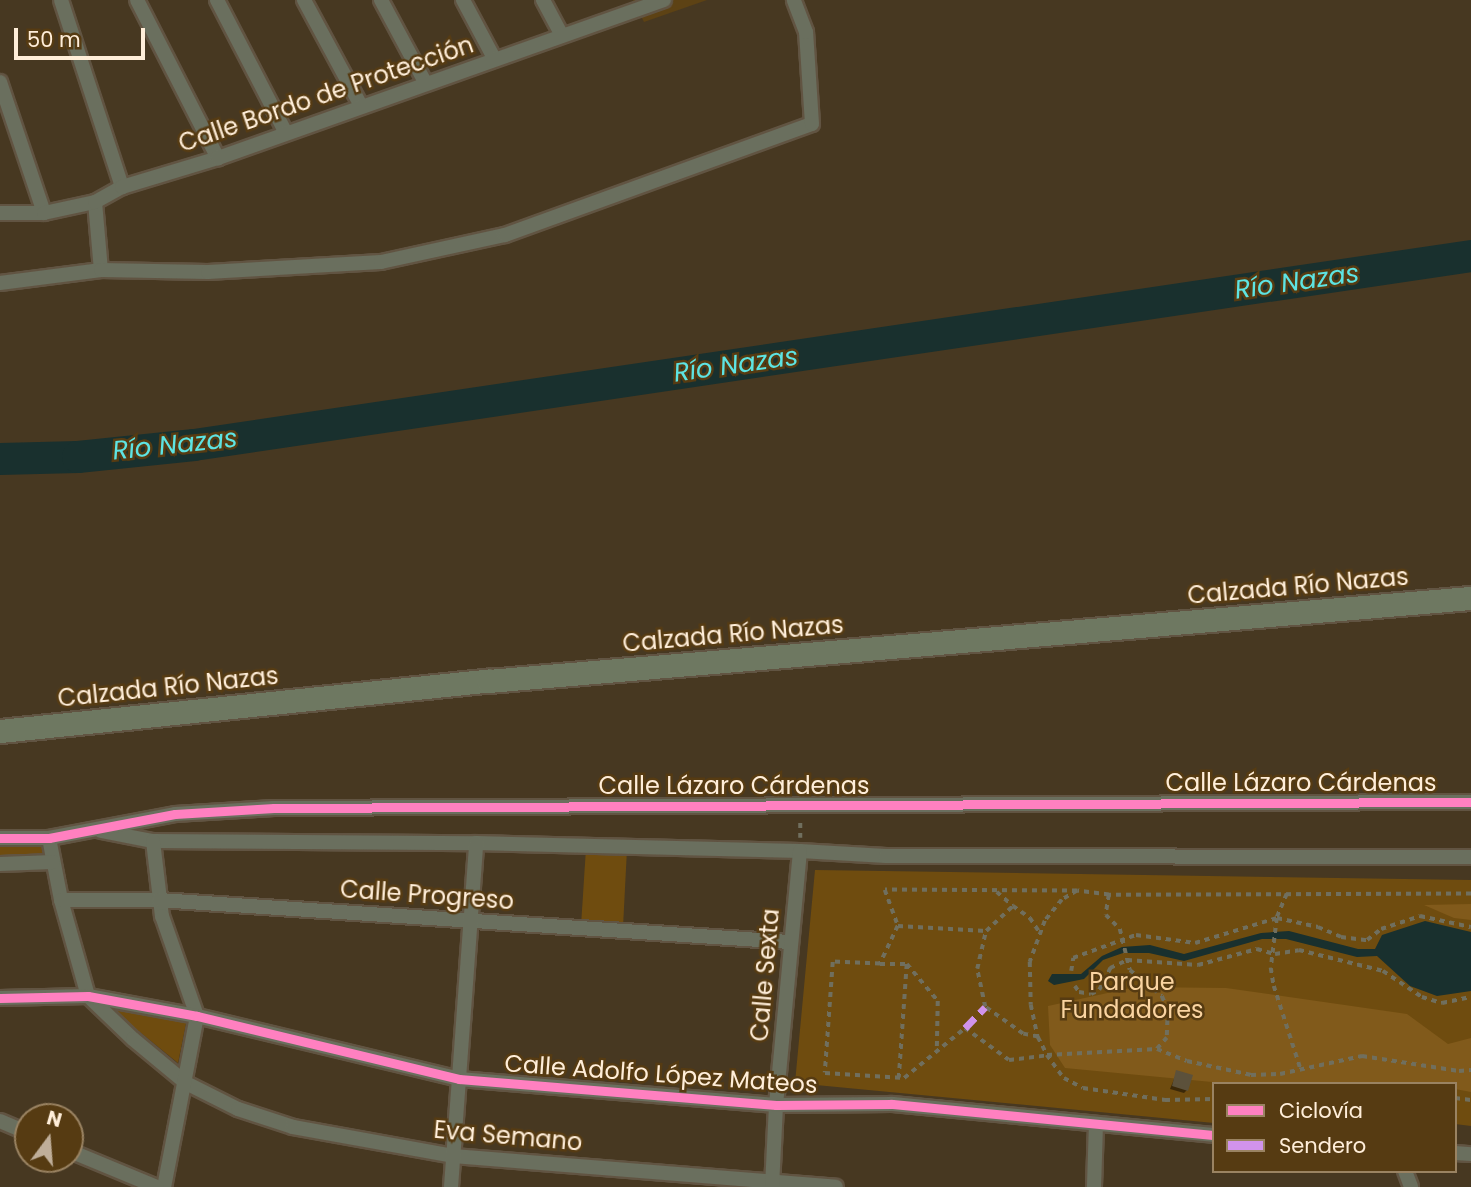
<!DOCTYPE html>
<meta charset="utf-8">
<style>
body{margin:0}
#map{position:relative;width:1471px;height:1187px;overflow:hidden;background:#473821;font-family:Poppins,sans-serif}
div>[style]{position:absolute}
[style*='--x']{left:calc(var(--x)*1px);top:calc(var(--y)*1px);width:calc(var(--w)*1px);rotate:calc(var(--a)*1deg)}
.built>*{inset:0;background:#5d4214}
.green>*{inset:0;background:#6f4c0f}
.forest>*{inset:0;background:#815a1b}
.water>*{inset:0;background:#19302e}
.shadow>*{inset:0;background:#0007}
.river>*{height:32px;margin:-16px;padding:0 16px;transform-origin:16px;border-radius:16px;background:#19302e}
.building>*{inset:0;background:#5c513b}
.path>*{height:3.5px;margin-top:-1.75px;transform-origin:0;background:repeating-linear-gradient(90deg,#706f5e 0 5px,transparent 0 10px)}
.roads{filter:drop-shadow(2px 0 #615442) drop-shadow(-2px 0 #615442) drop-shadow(0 2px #615442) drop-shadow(0 -2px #615442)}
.minor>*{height:14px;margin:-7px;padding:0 7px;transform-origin:7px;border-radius:7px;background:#6a6f5e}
.primary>*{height:23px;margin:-11.5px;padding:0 11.5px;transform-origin:11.5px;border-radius:11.5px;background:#6e7861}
.quiet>*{height:7px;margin-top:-3.5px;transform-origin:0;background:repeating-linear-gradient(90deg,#d193ec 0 14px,transparent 0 21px)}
.cycleway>*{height:9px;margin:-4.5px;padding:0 4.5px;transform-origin:4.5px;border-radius:4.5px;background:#ff80c0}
span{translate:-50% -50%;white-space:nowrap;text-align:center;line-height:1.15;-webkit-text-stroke:5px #563b12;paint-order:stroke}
.street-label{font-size:24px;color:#ffeed9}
.park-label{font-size:24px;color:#fad4a1}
.water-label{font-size:26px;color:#5de4e3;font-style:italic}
.legend{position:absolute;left:1212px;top:1082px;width:245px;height:91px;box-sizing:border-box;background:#563b12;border:2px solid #9a8362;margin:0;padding:9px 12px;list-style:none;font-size:21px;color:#ffeed9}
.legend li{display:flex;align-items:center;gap:14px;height:35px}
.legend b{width:35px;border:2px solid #9a8362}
.north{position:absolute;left:14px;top:1103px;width:70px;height:70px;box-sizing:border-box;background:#563b12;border:2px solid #9a8362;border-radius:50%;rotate:16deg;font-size:19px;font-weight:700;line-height:28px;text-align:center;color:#ffeed9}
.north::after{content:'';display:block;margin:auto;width:24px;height:32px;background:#bfae99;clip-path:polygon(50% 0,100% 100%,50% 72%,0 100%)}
.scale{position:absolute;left:14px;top:28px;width:131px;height:32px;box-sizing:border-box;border:4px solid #ffeed9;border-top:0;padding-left:9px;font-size:21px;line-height:24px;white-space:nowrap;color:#ffeed9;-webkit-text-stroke:5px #563b12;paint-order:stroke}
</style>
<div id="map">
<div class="built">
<div style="clip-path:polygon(633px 0,707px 0,644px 22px)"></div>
</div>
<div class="green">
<div style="clip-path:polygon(42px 839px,45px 860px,0 862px,0 840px)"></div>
<div style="clip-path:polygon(586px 848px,627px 849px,623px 927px,581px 926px)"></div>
<div style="clip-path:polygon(815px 870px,1471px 880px,1471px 1126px,1455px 1124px,1455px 1084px,1214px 1084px,1214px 1123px,795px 1083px)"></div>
<div style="clip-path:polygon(104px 1003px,187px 1019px,178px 1063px)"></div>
</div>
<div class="forest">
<div style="clip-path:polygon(1471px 904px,1471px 920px,1454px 918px,1424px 905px)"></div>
<div style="clip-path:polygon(1135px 987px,1226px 988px,1407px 1014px,1448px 1044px,1471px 1038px,1471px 1092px,1455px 1089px,1455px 1084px,1233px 1084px,1065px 1068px,1050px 1045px,1048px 1006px)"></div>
</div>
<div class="water">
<div style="clip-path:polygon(1425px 921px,1471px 932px,1471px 991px,1437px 996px,1410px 986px,1377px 956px,1357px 957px,1286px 939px,1262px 939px,1184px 961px,1149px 953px,1123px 953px,1103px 960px,1084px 979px,1054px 985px,1048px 981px,1052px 974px,1081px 974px,1102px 956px,1122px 947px,1150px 945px,1184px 954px,1261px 933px,1289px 931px,1358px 949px,1375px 949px,1382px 935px)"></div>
</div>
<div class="shadow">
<div style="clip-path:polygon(1177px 1072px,1187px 1090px,1184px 1093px,1170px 1089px)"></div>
</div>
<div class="river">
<div style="--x:0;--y:459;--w:78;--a:-1.5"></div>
<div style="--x:78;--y:457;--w:117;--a:-5.9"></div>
<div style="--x:194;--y:445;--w:1291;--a:-8.42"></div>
</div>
<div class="building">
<div style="clip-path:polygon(1176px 1070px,1193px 1075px,1188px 1091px,1172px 1086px)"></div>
</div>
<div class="path">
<div style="--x:800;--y:838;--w:17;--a:-90"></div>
<div style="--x:1077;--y:891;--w:192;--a:-179.7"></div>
<div style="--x:885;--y:890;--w:38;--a:70"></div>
<div style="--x:898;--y:926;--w:42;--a:115.3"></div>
<div style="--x:880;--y:964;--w:47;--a:-177.6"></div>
<div style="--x:833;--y:962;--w:111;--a:94.1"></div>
<div style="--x:825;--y:1073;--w:79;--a:3.6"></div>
<div style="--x:904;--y:1078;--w:79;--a:-39.3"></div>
<div style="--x:965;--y:1028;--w:54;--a:36"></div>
<div style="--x:1009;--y:1060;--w:38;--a:-7"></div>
<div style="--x:1047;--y:1055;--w:29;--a:54"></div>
<div style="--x:1064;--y:1078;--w:21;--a:28"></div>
<div style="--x:1083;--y:1088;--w:83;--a:8.3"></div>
<div style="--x:1165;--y:1100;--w:49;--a:-1.2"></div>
<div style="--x:997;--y:892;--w:21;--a:41"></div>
<div style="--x:1287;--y:894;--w:26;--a:113"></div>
<div style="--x:1277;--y:918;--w:50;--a:96.8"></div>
<div style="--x:1271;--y:968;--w:18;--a:81"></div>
<div style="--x:1274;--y:986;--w:88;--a:72.2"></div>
<div style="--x:1471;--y:894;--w:362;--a:179.8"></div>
<div style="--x:1109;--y:895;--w:32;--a:-173"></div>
<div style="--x:1077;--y:891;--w:17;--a:149"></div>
<div style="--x:1062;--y:900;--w:27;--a:129"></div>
<div style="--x:1045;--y:921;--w:44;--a:110.1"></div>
<div style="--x:1030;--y:962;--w:43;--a:88.7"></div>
<div style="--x:1031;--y:1005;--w:33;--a:78"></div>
<div style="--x:1038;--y:1037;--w:20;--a:63"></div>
<div style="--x:1047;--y:1055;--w:110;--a:-3.1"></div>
<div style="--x:1157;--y:1049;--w:32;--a:22"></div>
<div style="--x:1187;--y:1061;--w:66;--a:12.3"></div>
<div style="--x:1251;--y:1075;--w:29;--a:-2"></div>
<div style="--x:1280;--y:1074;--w:84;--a:-12.4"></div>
<div style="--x:1362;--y:1056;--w:98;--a:8.8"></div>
<div style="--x:1459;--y:1071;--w:12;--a:-5"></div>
<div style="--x:1109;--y:895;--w:20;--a:99"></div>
<div style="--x:1106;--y:915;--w:20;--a:45"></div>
<div style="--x:1120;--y:929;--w:42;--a:76.3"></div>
<div style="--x:1130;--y:970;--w:41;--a:39.1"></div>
<div style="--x:1162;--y:996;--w:15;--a:67"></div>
<div style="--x:1168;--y:1010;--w:28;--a:92"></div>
<div style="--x:1167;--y:1038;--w:15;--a:132"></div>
<div style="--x:898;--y:926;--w:88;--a:3.3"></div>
<div style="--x:880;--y:964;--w:27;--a:0"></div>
<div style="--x:907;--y:964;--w:114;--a:94"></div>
<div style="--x:907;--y:964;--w:48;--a:50"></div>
<div style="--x:938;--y:1001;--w:50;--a:91.1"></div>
<div style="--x:1071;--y:971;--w:13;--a:-81"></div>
<div style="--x:1073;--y:958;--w:67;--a:-20.1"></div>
<div style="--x:1136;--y:935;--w:60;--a:7.7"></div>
<div style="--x:1195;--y:943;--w:86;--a:-17"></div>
<div style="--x:1277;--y:918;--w:42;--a:12.4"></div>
<div style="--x:1318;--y:927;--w:25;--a:23"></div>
<div style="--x:1341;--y:937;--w:26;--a:7"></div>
<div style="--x:1367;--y:940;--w:18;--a:-38"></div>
<div style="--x:1381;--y:929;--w:41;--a:-18.4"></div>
<div style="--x:1420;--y:916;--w:52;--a:12.2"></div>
<div style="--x:1075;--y:986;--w:7;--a:56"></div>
<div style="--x:1079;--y:992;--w:12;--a:9"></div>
<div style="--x:1091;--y:994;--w:9;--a:-27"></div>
<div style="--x:1099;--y:990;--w:25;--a:-63"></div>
<div style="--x:1110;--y:968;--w:19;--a:-25"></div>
<div style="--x:1127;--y:960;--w:71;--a:4"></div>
<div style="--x:1198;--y:965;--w:61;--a:-15.2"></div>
<div style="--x:1257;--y:949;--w:19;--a:16"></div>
<div style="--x:1275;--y:954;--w:24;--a:-9"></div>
<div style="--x:1299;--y:950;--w:87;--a:14"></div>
<div style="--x:1383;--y:971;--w:47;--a:33.7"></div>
<div style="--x:1422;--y:997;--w:21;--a:17"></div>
<div style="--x:1442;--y:1003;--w:30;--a:-12"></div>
<div style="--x:1038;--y:1037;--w:15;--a:-169"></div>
<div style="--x:1023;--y:1034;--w:47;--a:-144.6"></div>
<div style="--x:985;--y:1007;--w:39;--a:-102"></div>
<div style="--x:977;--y:969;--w:39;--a:-77"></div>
<div style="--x:986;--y:931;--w:37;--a:-43"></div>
<div style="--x:1013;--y:906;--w:21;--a:35"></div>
<div style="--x:1030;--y:918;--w:18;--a:56"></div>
<div style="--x:1455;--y:1098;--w:16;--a:7"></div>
</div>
<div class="roads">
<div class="minor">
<div style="--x:61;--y:0;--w:197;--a:71.9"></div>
<div style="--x:137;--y:0;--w:178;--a:62.9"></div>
<div style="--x:217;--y:0;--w:150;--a:62.6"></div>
<div style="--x:304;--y:0;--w:120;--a:61.7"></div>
<div style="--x:381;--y:0;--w:93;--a:61.8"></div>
<div style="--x:463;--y:0;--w:66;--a:61.9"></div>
<div style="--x:543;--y:0;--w:40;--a:62"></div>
<div style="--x:0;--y:82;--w:138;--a:71.4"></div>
<div style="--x:95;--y:202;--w:68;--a:85"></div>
<div style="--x:0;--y:213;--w:44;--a:0"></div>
<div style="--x:44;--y:213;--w:52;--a:-12.2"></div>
<div style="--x:95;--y:202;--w:31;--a:-29"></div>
<div style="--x:122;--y:187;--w:100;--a:-16.8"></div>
<div style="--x:218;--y:158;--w:473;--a:-19.5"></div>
<div style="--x:0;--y:283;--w:102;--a:-7.3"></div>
<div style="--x:101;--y:270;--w:107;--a:1.1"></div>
<div style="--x:208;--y:272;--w:173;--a:-3.3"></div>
<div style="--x:381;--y:262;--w:127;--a:-12.3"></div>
<div style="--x:505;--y:235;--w:326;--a:-19.9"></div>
<div style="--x:812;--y:124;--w:92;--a:-93.7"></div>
<div style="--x:806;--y:32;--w:34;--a:-111"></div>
<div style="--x:101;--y:831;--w:53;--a:10.9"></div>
<div style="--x:153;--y:841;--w:323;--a:0.4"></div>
<div style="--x:476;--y:843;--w:324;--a:1.4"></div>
<div style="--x:800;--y:851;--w:86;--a:3.3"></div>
<div style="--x:886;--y:856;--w:585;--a:0.1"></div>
<div style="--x:0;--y:838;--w:49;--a:0"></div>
<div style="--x:49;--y:838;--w:128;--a:-10.8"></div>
<div style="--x:175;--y:814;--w:99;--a:-3.5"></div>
<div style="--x:274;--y:808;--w:1197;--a:-0.29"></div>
<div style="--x:49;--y:838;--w:63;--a:79"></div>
<div style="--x:61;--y:900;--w:100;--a:74.3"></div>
<div style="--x:88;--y:996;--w:62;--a:43.7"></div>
<div style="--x:133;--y:1039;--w:69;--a:39.7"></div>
<div style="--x:186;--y:1083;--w:58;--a:26.6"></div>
<div style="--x:238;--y:1109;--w:58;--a:18.1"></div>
<div style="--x:293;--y:1127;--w:164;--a:10.2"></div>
<div style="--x:454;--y:1156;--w:383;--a:4.6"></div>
<div style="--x:153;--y:841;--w:76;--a:83.2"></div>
<div style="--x:162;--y:916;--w:106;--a:70.7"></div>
<div style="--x:197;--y:1016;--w:174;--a:100.9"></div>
<div style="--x:0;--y:864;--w:53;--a:-2.2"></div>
<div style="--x:61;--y:900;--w:98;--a:0"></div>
<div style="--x:159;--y:900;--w:632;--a:3.81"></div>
<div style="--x:0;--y:998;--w:88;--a:-1.3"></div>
<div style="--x:88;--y:996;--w:111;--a:10.4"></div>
<div style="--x:197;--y:1016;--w:269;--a:13.5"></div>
<div style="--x:459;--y:1079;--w:318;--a:4.7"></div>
<div style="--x:776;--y:1105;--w:116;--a:-0.5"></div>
<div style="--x:892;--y:1104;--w:323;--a:5.5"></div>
<div style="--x:0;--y:1121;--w:30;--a:23"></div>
<div style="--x:70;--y:1151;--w:94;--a:22.5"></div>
<div style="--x:1455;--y:1153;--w:16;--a:4"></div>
<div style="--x:1405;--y:1171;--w:17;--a:69"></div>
<div style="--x:451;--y:1187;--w:345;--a:-85.8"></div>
<div style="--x:772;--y:1187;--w:82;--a:-87.2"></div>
<div style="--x:776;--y:1105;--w:255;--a:-84.6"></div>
<div style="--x:1094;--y:1187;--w:62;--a:-88.2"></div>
</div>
<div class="primary">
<div style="--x:0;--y:731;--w:491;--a:-5.9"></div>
<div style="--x:488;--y:681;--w:986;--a:-4.83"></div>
</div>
</div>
<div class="quiet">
<div style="--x:965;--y:1028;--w:29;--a:-46"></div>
</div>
<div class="cycleway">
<div style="--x:0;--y:838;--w:49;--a:0"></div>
<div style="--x:49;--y:838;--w:128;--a:-10.8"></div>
<div style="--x:175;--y:814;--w:99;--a:-3.5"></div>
<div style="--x:274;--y:808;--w:1197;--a:-0.29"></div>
<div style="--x:0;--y:998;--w:88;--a:-1.3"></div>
<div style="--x:88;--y:996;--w:111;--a:10.4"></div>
<div style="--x:197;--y:1016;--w:269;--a:13.5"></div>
<div style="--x:459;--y:1079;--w:318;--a:4.7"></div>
<div style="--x:776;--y:1105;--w:116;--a:-0.5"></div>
<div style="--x:892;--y:1104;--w:323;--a:5.5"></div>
</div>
<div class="street-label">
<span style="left:326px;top:94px;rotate:-19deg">Calle Bordo de Protección</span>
<span style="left:1298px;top:586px;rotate:-5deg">Calzada Río Nazas</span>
<span style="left:733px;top:634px;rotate:-5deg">Calzada Río Nazas</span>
<span style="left:168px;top:687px;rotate:-6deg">Calzada Río Nazas</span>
<span style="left:1301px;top:783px">Calle Lázaro Cárdenas</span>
<span style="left:734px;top:786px">Calle Lázaro Cárdenas</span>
<span style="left:427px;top:895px;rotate:4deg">Calle Progreso</span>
<span style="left:765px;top:975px;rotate:-85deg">Calle Sexta</span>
<span style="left:661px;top:1074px;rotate:4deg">Calle Adolfo López Mateos</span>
<span style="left:508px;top:1136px;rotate:5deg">Eva Semano</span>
</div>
<div class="park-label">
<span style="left:1132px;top:996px">Parque<br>Fundadores</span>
</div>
<div class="water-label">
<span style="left:1297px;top:282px;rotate:-8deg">Río Nazas</span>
<span style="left:736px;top:365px;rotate:-8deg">Río Nazas</span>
<span style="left:175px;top:445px;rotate:-6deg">Río Nazas</span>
</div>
<ul class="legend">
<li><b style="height:9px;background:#ff80c0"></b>Ciclovía</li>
<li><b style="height:9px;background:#d193ec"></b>Sendero</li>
</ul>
<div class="north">N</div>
<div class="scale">50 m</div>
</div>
